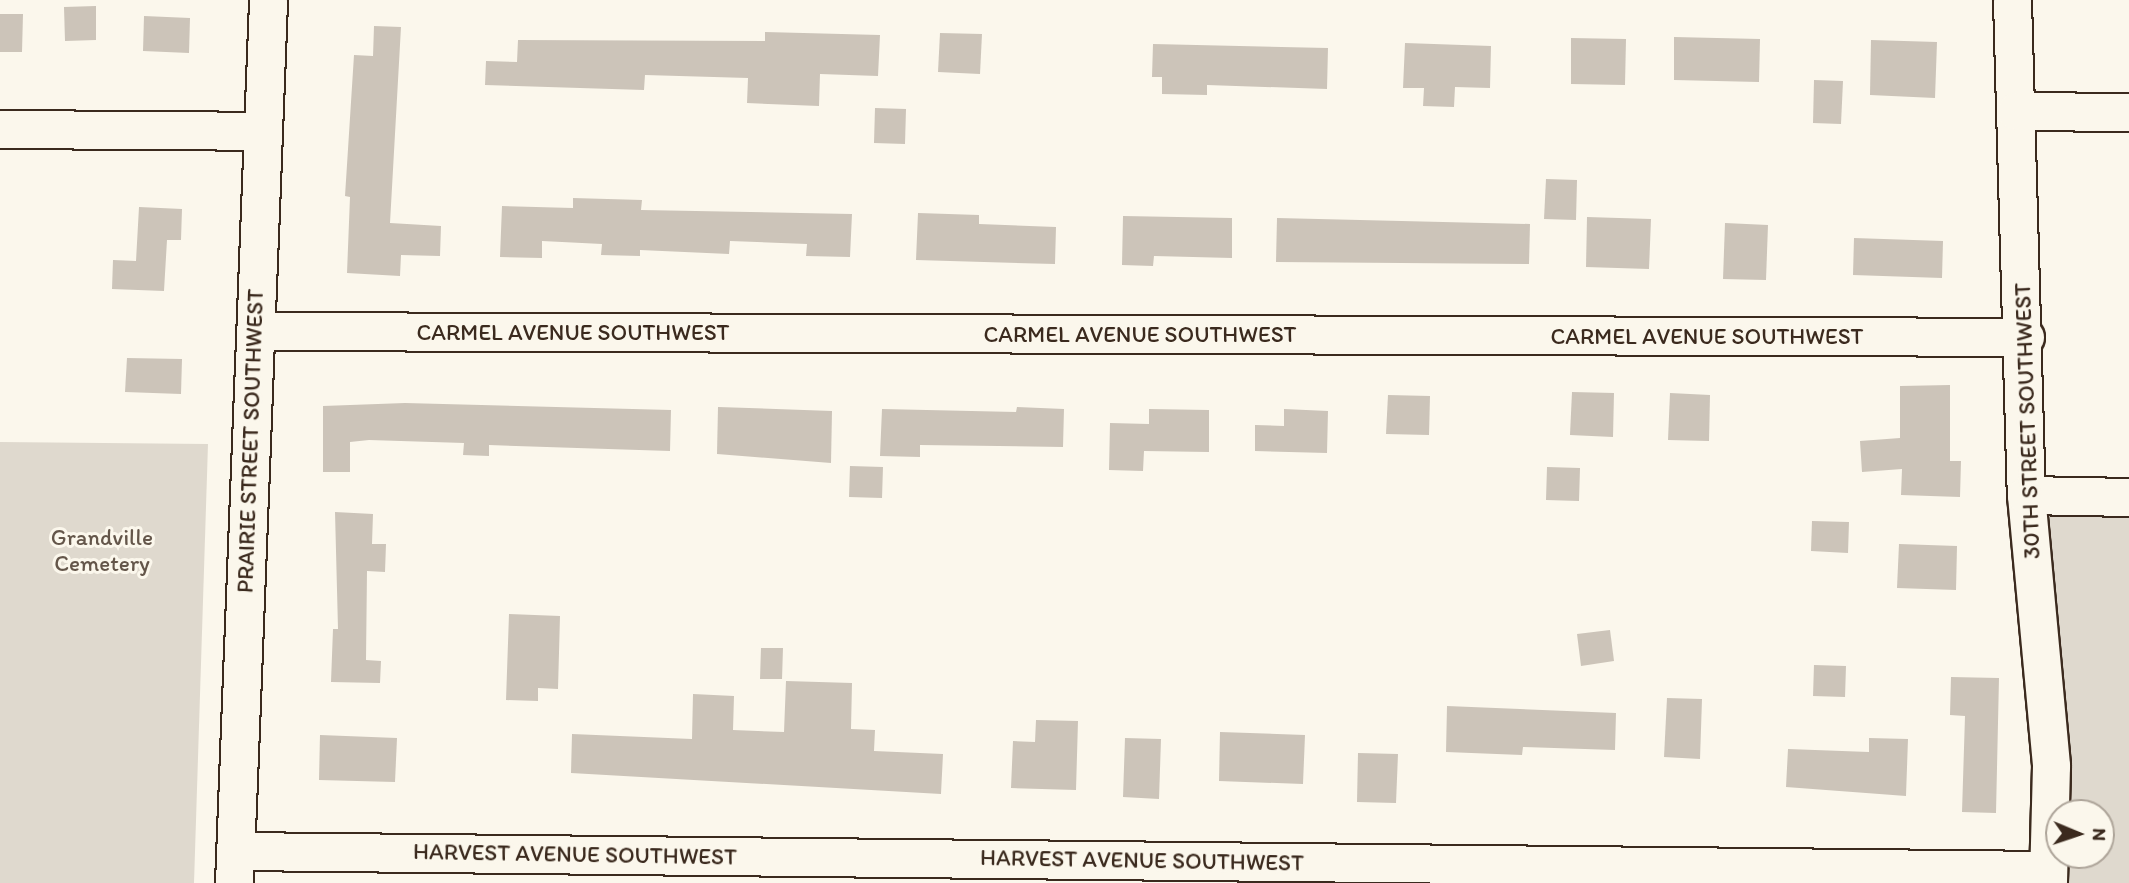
<!DOCTYPE html>
<style>
body{margin:0}
#map{position:relative;width:2129px;height:883px;overflow:hidden;background:#fbf7ec;font-family:Itim,sans-serif}
div>[style]{position:absolute}
[style*='--x']{left:calc(var(--x)*1px);top:calc(var(--y)*1px);width:calc(var(--w)*1px);rotate:calc(var(--a)*1deg)}
.green>*{inset:0;background:#dfd9ce}
.building>*{inset:0;background:#ccc4b9}
.roads{filter:drop-shadow(2px 0 #3b2a1e) drop-shadow(-2px 0 #3b2a1e) drop-shadow(0 2px #3b2a1e) drop-shadow(0 -2px #3b2a1e)}
.minor>*{height:37px;margin:-18.5px;padding:0 18.5px;transform-origin:18.5px;border-radius:18.5px;background:#fbf7ec}
span{translate:-50% -50%;white-space:nowrap;text-align:center;line-height:1.15;-webkit-text-stroke:6px #fbf7ec;paint-order:stroke}
.street-label{font-size:23px;color:#3b2a1e}
.park-label{font-size:23px;color:#64564a}
.north{position:absolute;left:2045px;top:799px;width:70px;height:70px;box-sizing:border-box;background:#fbf7ec;border:2px solid #aea59a;border-radius:50%;rotate:92deg;font-size:19px;font-weight:700;line-height:28px;text-align:center;color:#3b2a1e}
.north::after{content:'';display:block;margin:auto;width:24px;height:32px;background:#3b2a1e;clip-path:polygon(50% 0,100% 100%,50% 72%,0 100%)}
</style>
<div id="map">
<div class="green">
<div style="clip-path:polygon(0 442px,208px 444px,194px 883px,0 883px)"></div>
<div style="clip-path:polygon(evenodd,2026px 495px,2129px 497px,2129px 883px,2048px 883px,2026px 495px,2059px 813px,2101px 813px,2101px 855px,2059px 855px,2059px 813px)"></div>
</div>
<div class="building">
<div style="clip-path:polygon(96px 6px,96px 40px,65px 41px,64px 7px)"></div>
<div style="clip-path:polygon(0 14px,23px 14px,22px 52px,0 52px)"></div>
<div style="clip-path:polygon(144px 16px,190px 18px,189px 53px,143px 51px)"></div>
<div style="clip-path:polygon(374px 26px,401px 27px,390px 223px,441px 226px,440px 256px,401px 255px,400px 276px,347px 273px,350px 197px,345px 196px,354px 55px,373px 56px)"></div>
<div style="clip-path:polygon(765px 32px,880px 35px,878px 76px,820px 74px,819px 106px,747px 103px,748px 78px,645px 75px,644px 90px,485px 85px,486px 61px,517px 62px,518px 40px,765px 41px)"></div>
<div style="clip-path:polygon(940px 33px,982px 34px,980px 74px,938px 72px)"></div>
<div style="clip-path:polygon(1674px 37px,1760px 39px,1759px 82px,1674px 80px)"></div>
<div style="clip-path:polygon(1571px 38px,1626px 39px,1625px 85px,1571px 84px)"></div>
<div style="clip-path:polygon(1871px 40px,1937px 42px,1935px 98px,1870px 95px)"></div>
<div style="clip-path:polygon(1405px 43px,1491px 46px,1490px 88px,1455px 87px,1454px 107px,1423px 106px,1424px 88px,1403px 88px)"></div>
<div style="clip-path:polygon(1153px 44px,1328px 48px,1327px 89px,1207px 85px,1207px 95px,1162px 94px,1162px 77px,1152px 77px)"></div>
<div style="clip-path:polygon(1814px 80px,1843px 81px,1841px 124px,1813px 123px)"></div>
<div style="clip-path:polygon(875px 108px,906px 109px,905px 144px,874px 143px)"></div>
<div style="clip-path:polygon(1546px 179px,1577px 180px,1576px 220px,1544px 219px)"></div>
<div style="clip-path:polygon(573px 198px,642px 200px,641px 210px,852px 214px,850px 257px,806px 256px,807px 244px,730px 241px,729px 254px,640px 250px,640px 256px,601px 255px,602px 244px,542px 241px,542px 258px,500px 257px,502px 206px,573px 208px)"></div>
<div style="clip-path:polygon(139px 207px,182px 209px,181px 240px,167px 240px,164px 291px,112px 289px,113px 260px,136px 261px)"></div>
<div style="clip-path:polygon(918px 213px,979px 215px,979px 224px,1056px 227px,1055px 264px,916px 260px)"></div>
<div style="clip-path:polygon(1123px 216px,1232px 218px,1232px 258px,1154px 256px,1153px 266px,1122px 265px)"></div>
<div style="clip-path:polygon(1587px 217px,1651px 219px,1649px 269px,1586px 267px)"></div>
<div style="clip-path:polygon(1277px 218px,1530px 224px,1529px 264px,1276px 262px)"></div>
<div style="clip-path:polygon(1725px 223px,1768px 225px,1766px 280px,1723px 279px)"></div>
<div style="clip-path:polygon(1854px 238px,1943px 241px,1942px 278px,1853px 275px)"></div>
<div style="clip-path:polygon(127px 358px,182px 359px,181px 394px,125px 392px)"></div>
<div style="clip-path:polygon(1950px 385px,1950px 461px,1961px 461px,1960px 497px,1901px 495px,1902px 469px,1862px 472px,1860px 441px,1900px 438px,1900px 386px)"></div>
<div style="clip-path:polygon(1572px 392px,1614px 393px,1613px 437px,1570px 435px)"></div>
<div style="clip-path:polygon(1670px 393px,1710px 395px,1709px 441px,1668px 440px)"></div>
<div style="clip-path:polygon(1388px 395px,1430px 396px,1429px 435px,1386px 434px)"></div>
<div style="clip-path:polygon(405px 403px,671px 410px,670px 451px,489px 445px,489px 456px,463px 455px,464px 443px,369px 440px,350px 442px,350px 472px,323px 472px,323px 406px)"></div>
<div style="clip-path:polygon(718px 407px,832px 411px,831px 463px,717px 454px)"></div>
<div style="clip-path:polygon(1017px 407px,1064px 409px,1063px 447px,920px 445px,920px 457px,880px 456px,882px 409px,1016px 412px)"></div>
<div style="clip-path:polygon(1149px 409px,1209px 410px,1209px 452px,1144px 451px,1143px 471px,1109px 470px,1110px 423px,1149px 424px)"></div>
<div style="clip-path:polygon(1284px 409px,1328px 411px,1327px 453px,1255px 451px,1255px 425px,1284px 426px)"></div>
<div style="clip-path:polygon(850px 466px,883px 467px,882px 498px,849px 497px)"></div>
<div style="clip-path:polygon(1547px 467px,1580px 468px,1579px 501px,1546px 500px)"></div>
<div style="clip-path:polygon(335px 512px,373px 514px,372px 544px,386px 544px,385px 572px,367px 571px,366px 660px,381px 661px,380px 683px,331px 682px,333px 629px,338px 629px)"></div>
<div style="clip-path:polygon(1812px 521px,1849px 522px,1848px 553px,1811px 551px)"></div>
<div style="clip-path:polygon(1899px 544px,1957px 546px,1956px 590px,1897px 588px)"></div>
<div style="clip-path:polygon(509px 614px,560px 616px,558px 689px,538px 688px,538px 701px,506px 700px)"></div>
<div style="clip-path:polygon(1610px 630px,1614px 661px,1581px 666px,1577px 634px)"></div>
<div style="clip-path:polygon(761px 648px,783px 648px,782px 679px,760px 679px)"></div>
<div style="clip-path:polygon(1814px 665px,1846px 666px,1845px 697px,1813px 696px)"></div>
<div style="clip-path:polygon(1951px 677px,1999px 678px,1996px 813px,1962px 812px,1965px 716px,1950px 715px)"></div>
<div style="clip-path:polygon(786px 681px,852px 683px,851px 729px,875px 730px,874px 751px,943px 754px,941px 794px,571px 773px,572px 734px,692px 739px,693px 694px,734px 696px,733px 730px,784px 732px)"></div>
<div style="clip-path:polygon(1667px 698px,1702px 699px,1700px 759px,1664px 757px)"></div>
<div style="clip-path:polygon(1447px 706px,1616px 713px,1615px 750px,1523px 747px,1522px 755px,1446px 752px)"></div>
<div style="clip-path:polygon(1036px 720px,1078px 721px,1076px 790px,1011px 788px,1013px 741px,1035px 742px)"></div>
<div style="clip-path:polygon(1220px 732px,1305px 735px,1303px 784px,1219px 781px)"></div>
<div style="clip-path:polygon(320px 735px,397px 738px,395px 782px,319px 780px)"></div>
<div style="clip-path:polygon(1125px 738px,1161px 739px,1159px 799px,1123px 797px)"></div>
<div style="clip-path:polygon(1869px 738px,1908px 739px,1906px 796px,1786px 787px,1788px 749px,1869px 752px)"></div>
<div style="clip-path:polygon(1358px 753px,1398px 754px,1396px 803px,1357px 802px)"></div>
</div>
<div class="roads">
<div class="minor">
<div style="--x:2012;--y:0;--w:495;--a:88.4"></div>
<div style="--x:2026;--y:495;--w:272;--a:84.7"></div>
<div style="--x:2051;--y:766;--w:117;--a:91.5"></div>
<div style="--x:2016;--y:111;--w:113;--a:0.5"></div>
<div style="--x:0;--y:129;--w:263;--a:0.4"></div>
<div style="--x:255;--y:331;--w:1770;--a:0.19"></div>
<div style="--x:2026;--y:495;--w:103;--a:1.1"></div>
<div style="--x:235;--y:851;--w:1813;--a:0.6"></div>
<div style="--x:234;--y:883;--w:884;--a:-87.79"></div>
</div>
</div>
<div class="street-label">
<span style="left:573px;top:332px">CARMEL AVENUE SOUTHWEST</span>
<span style="left:1140px;top:334px">CARMEL AVENUE SOUTHWEST</span>
<span style="left:1707px;top:336px">CARMEL AVENUE SOUTHWEST</span>
<span style="left:2027px;top:421px;rotate:-92deg">30TH STREET SOUTHWEST</span>
<span style="left:250px;top:441px;rotate:-88deg">PRAIRIE STREET SOUTHWEST</span>
<span style="left:575px;top:854px;rotate:1deg">HARVEST AVENUE SOUTHWEST</span>
<span style="left:1142px;top:860px;rotate:1deg">HARVEST AVENUE SOUTHWEST</span>
</div>
<div class="park-label">
<span style="left:102px;top:550px">Grandville<br>Cemetery</span>
</div>
<div class="north">N</div>
</div>
